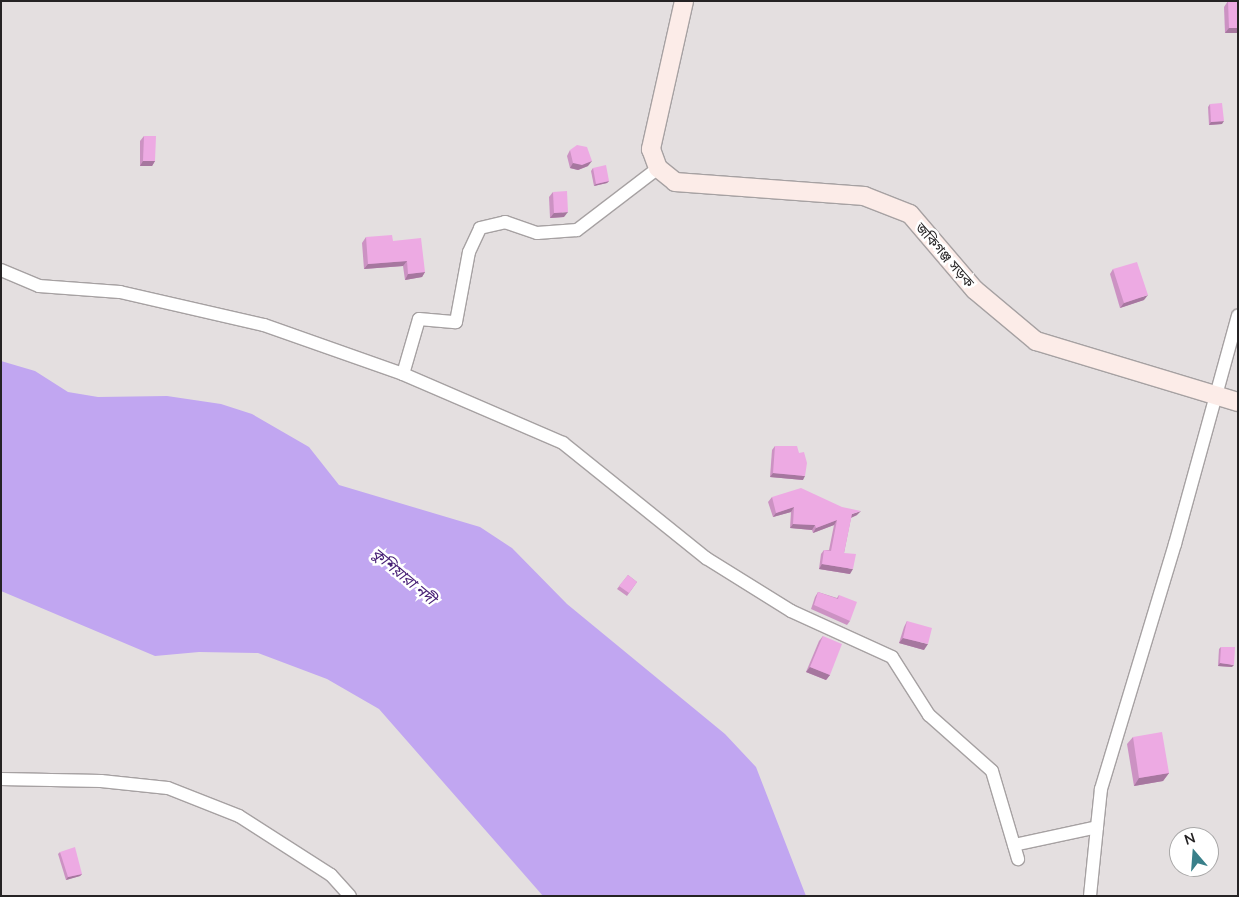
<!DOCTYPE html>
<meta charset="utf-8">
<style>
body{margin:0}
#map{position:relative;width:1239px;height:897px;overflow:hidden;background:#e4dfe0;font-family:Mulish,"Noto Sans Bengali",sans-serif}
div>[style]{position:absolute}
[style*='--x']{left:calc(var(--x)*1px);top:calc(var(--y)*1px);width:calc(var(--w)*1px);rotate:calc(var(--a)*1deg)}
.water>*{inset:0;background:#c1a6f1}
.roads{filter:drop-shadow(1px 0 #a6a1a2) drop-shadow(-1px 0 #a6a1a2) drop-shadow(0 1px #a6a1a2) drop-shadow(0 -1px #a6a1a2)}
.minor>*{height:12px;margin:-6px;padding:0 6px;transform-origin:6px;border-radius:6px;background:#fff}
.secondary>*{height:18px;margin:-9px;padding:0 9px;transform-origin:9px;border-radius:9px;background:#fcece8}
.wall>*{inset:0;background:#cc92c3}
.shaded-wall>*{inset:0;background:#a6779f}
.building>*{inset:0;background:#edaae3}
span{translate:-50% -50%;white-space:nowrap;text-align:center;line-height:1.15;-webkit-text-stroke:5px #fff;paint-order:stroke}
.street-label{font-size:14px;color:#252324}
.water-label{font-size:15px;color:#482075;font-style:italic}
.frame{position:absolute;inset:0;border:2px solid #252324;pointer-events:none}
.north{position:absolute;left:1169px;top:827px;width:50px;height:50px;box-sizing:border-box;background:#fff;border:1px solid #a8a7a7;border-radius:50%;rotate:342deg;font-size:14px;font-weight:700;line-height:20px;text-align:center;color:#252324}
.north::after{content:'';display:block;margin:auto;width:18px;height:22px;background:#39808a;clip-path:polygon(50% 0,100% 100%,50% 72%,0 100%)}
</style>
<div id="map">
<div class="water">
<div style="clip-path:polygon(1px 361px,35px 371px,68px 392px,98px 397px,167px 396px,221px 404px,252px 414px,309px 447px,339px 485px,480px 527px,512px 548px,567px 604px,725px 734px,756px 767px,806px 896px,543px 896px,379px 709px,327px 679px,258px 653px,199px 652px,155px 656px,1px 591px)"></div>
</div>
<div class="roads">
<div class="minor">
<div style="--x:1;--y:270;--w:41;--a:22.8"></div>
<div style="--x:39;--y:286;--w:81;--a:4.2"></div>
<div style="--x:120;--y:292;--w:148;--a:12.9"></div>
<div style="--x:264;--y:325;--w:147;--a:19.4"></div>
<div style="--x:403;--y:374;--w:57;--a:-73.8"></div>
<div style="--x:419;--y:319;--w:37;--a:5"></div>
<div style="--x:456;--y:322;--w:71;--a:-79.5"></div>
<div style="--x:469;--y:252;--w:26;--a:-65"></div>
<div style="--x:480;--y:228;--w:26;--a:-13"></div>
<div style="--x:505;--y:222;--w:34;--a:19"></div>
<div style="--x:537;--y:233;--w:40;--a:-4.3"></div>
<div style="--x:577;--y:230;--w:102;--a:-37.4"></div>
<div style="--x:403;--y:374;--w:174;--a:23.3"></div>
<div style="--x:563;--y:443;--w:184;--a:38.8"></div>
<div style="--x:706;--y:558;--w:100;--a:31.9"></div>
<div style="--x:791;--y:611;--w:111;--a:24.5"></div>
<div style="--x:892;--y:657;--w:69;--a:57.5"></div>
<div style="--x:929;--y:715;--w:84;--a:41.6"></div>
<div style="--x:992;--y:771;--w:92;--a:73.5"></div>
<div style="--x:1;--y:779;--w:100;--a:1.1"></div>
<div style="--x:101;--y:781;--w:67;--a:6"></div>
<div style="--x:168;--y:788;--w:76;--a:21.5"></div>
<div style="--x:239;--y:816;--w:109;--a:32.7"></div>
<div style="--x:331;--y:875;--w:28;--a:48"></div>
<div style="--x:1014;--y:845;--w:85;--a:-12.2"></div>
<div style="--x:1097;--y:827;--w:38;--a:-84"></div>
<div style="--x:1101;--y:789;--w:256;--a:-73.2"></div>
<div style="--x:1175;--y:544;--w:237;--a:-74.6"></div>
<div style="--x:1090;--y:896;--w:69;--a:-84.2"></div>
</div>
<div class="secondary">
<div style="--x:684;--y:1;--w:152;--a:102.6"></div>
<div style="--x:651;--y:149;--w:20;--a:70"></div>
<div style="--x:658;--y:168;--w:22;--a:39"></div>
<div style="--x:675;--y:182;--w:190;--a:4.2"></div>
<div style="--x:864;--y:196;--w:49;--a:21.4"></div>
<div style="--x:910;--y:214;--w:100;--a:49.5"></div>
<div style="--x:975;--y:290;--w:80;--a:39.9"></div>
<div style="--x:1036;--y:341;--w:211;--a:16.8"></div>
</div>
</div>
<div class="wall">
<div style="clip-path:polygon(1228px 1px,1238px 1px,1238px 33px,1225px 33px,1224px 7px)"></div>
<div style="clip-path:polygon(1210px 104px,1222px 124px,1209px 125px,1208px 107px)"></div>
<div style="clip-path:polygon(144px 136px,155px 161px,152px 166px,140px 166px,140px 141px)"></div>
<div style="clip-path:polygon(570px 150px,588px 166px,578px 170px,570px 168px,567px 156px)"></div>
<div style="clip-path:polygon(593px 168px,609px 181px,607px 183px,594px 186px,591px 171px)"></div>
<div style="clip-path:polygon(553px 192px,564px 217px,550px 218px,549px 197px)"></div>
<div style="clip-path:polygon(366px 237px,393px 241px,425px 272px,422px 277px,405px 280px,403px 266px,364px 269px,362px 243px)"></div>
<div style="clip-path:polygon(1113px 269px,1144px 300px,1120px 308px,1110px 274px)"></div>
<div style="clip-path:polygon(775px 446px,799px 453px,803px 480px,770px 477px,772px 450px)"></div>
<div style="clip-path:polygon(772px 497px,857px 515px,851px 518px,844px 553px,850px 574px,819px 569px,821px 554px,824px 550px,829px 550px,834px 525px,813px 533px,812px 530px,790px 528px,791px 512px,773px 517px,768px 502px)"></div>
<div style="clip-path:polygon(628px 575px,637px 582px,627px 596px,617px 589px)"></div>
<div style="clip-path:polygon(818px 592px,837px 598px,839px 595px,850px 621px,847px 625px,811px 609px,815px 597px)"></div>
<div style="clip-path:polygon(907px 621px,924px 650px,899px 643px,904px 627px)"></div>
<div style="clip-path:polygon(823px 636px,830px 675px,826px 680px,806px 672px,819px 641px)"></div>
<div style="clip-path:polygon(1221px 647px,1232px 667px,1218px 666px,1219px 649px)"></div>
<div style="clip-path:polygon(1133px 737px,1169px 773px,1163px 781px,1134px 786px,1127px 744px)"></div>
<div style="clip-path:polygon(1178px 840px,1179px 840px,1179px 849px,1176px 843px)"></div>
<div style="clip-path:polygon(60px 852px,82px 874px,80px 876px,66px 880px,58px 854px)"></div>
</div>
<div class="shaded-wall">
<div style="clip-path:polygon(1229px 28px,1238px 28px,1238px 33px,1225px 33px)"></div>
<div style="clip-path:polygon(1224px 121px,1222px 124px,1209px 125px,1211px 122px)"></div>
<div style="clip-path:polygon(143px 161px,155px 161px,152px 166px,140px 166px)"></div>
<div style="clip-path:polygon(592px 161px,588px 166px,578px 170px,570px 168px,573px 163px)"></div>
<div style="clip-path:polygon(609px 181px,607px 183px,594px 186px,596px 184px)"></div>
<div style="clip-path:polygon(568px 212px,564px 217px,550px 218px,554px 213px)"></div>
<div style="clip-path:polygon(407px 261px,403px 266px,364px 269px,368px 264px)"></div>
<div style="clip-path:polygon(425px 272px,422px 277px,405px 280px,408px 274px)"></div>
<div style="clip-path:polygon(1148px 295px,1144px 300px,1120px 308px,1124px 303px)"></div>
<div style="clip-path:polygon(773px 473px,805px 476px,803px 480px,770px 477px)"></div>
<div style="clip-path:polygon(794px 507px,791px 512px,773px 517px,776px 513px)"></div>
<div style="clip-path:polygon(861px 511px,857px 515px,848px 519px,852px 514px)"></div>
<div style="clip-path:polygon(837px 520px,834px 525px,813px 533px,816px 528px)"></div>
<div style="clip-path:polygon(793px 524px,815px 525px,812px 530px,790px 528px)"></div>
<div style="clip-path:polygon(822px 564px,853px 569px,850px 574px,819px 569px)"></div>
<div style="clip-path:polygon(903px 638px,928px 644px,924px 650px,899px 643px)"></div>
<div style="clip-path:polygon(1220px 663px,1234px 665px,1232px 667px,1218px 666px)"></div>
<div style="clip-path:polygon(810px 667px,830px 675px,826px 680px,806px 672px)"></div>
<div style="clip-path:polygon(1169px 773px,1163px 781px,1134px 786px,1139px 778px)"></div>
<div style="clip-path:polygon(82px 874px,80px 876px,66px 880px,68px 877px)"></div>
</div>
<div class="building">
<div style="clip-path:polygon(1228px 1px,1238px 1px,1238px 28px,1229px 28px)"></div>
<div style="clip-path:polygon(1222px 103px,1224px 121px,1211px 122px,1210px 104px)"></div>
<div style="clip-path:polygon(144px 136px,156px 136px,155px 161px,143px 161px)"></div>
<div style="clip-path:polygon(577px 145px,587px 147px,592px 161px,582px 165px,573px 163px,570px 150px)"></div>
<div style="clip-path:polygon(606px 165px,609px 181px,596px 184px,593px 168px)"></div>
<div style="clip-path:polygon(567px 191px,568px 212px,554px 213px,553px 192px)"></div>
<div style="clip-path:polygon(392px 235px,393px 241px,421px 238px,425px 272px,408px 274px,407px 261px,368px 264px,366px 237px)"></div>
<div style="clip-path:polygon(1137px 262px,1148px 295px,1124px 303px,1113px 269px)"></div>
<div style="clip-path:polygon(775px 446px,797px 446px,799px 453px,804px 452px,807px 463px,805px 476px,773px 473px)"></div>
<div style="clip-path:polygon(801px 488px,842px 507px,861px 511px,852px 514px,844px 553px,856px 554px,853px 569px,822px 564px,824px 550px,831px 551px,837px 520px,816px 528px,815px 525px,793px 524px,794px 507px,776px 513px,772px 497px)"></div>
<div style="clip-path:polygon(628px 575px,637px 582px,629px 593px,619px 586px)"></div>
<div style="clip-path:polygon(818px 592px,838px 599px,839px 595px,857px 602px,850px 621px,814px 605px)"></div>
<div style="clip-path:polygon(907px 621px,932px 628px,928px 644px,903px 638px)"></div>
<div style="clip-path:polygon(823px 636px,842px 644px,830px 675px,810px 667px)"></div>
<div style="clip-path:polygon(1221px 647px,1235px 647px,1234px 665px,1220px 663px)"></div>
<div style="clip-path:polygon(1162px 732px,1169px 773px,1139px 778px,1133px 737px)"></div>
<div style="clip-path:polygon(1192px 834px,1194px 837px,1186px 837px)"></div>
<div style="clip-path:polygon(75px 847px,82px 874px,68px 877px,60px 852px)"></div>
</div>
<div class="street-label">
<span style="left:945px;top:255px;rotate:49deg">জকিগঞ্জ সড়ক</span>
</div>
<div class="water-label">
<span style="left:404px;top:576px;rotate:40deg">কুশিয়ারা নদী</span>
</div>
<div class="frame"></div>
<div class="north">N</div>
</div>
